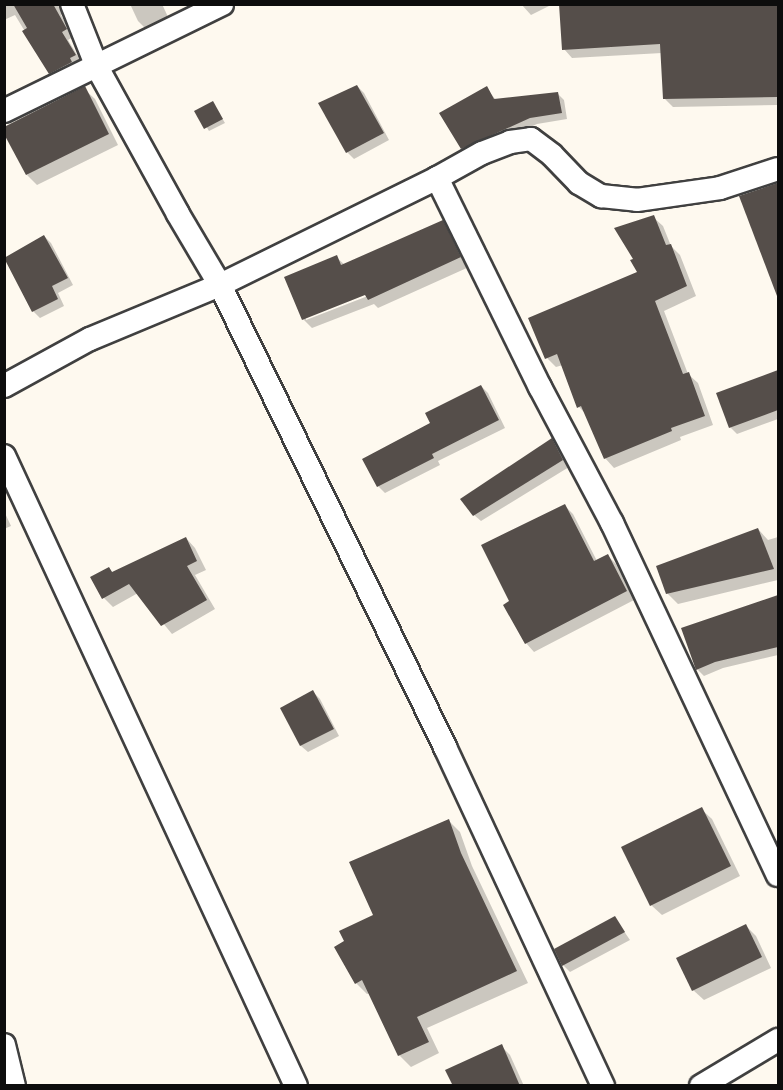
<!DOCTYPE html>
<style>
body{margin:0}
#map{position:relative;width:783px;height:1090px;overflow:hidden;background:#fef9ef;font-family:"Playfair Display",serif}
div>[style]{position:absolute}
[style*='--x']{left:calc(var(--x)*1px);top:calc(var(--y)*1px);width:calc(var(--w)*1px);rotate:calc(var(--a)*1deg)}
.shadow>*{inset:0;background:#0003}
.building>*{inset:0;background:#554e4a}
.roads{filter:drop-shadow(2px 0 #404040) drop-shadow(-2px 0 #404040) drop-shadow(0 2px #404040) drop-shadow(0 -2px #404040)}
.minor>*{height:22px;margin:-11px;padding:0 11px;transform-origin:11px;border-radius:11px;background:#fff}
span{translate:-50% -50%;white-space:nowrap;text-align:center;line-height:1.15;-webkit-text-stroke:6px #fff;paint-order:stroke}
.frame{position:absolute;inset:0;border:6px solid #0d0d0d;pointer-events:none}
</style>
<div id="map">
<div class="shadow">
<div style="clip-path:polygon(4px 4px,68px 4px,66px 12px,61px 15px,73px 37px,68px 40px,82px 63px,58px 81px,50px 73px,15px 15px,4px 20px)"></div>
<div style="clip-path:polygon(130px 4px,162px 4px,168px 17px,145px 28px,138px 21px)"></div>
<div style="clip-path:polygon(521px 4px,548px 4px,549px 6px,531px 15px)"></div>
<div style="clip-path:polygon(561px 4px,778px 4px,778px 105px,673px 107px,664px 98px,662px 53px,572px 58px,564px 49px)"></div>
<div style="clip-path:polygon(357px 86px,364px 93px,389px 140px,354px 159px,347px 152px)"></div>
<div style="clip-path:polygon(486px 88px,496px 100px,558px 94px,564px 100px,567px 119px,537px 124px,468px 155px,462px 149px)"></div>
<div style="clip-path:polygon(84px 89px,95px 99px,118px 145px,37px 185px,27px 175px)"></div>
<div style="clip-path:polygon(213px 103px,225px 123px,209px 131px,197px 111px)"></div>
<div style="clip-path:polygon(778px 185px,778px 294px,741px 197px)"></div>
<div style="clip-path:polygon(653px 217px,663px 226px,671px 246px,680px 255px,696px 296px,664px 311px,688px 374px,698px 383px,713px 425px,680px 437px,681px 440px,614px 468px,605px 458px,586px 414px,579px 407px,563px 365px,556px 367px,547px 358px,639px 273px,635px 260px)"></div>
<div style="clip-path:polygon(evenodd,442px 222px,452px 231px,469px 267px,378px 308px,374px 304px,312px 328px,303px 319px,336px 257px,345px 265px,442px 222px,372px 291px,373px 294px,306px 320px,306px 317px,372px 291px)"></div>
<div style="clip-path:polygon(44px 236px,51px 243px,73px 285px,58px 293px,64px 306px,40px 318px,33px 311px)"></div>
<div style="clip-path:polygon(772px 376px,778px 383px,778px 419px,737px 434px,730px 427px)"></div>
<div style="clip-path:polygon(481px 386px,488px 393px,505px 428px,438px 461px,440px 465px,385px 493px,378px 486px,432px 424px)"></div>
<div style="clip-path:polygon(551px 440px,569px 467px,481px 521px,474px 515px)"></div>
<div style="clip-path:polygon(565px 506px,573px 514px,597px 561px,608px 556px,616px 564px,634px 600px,534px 652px,526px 643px,511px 602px)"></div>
<div style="clip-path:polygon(4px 511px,11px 526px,4px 529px)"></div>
<div style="clip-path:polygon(758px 529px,768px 540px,778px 537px,778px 580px,678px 604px,667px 593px)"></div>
<div style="clip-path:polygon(186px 538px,195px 548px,206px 570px,195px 575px,215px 609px,172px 634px,138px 593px,113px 607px,104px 598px,109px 568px,113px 573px)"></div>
<div style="clip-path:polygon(778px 597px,778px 655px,723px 668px,704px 676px,697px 669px,683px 629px)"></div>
<div style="clip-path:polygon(313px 692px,320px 699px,339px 736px,308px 752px,301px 746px,282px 709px)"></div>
<div style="clip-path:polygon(701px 809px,712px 819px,740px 876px,662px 915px,651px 905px)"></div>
<div style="clip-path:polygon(449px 821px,460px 832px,472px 866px,528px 983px,427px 1028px,439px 1053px,411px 1067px,399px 1055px,370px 993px,367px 994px,356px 983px,375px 916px)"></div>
<div style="clip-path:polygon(615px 918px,630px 940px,570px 972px,563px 965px)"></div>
<div style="clip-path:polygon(746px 926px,756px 936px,771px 968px,704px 1000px,693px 990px)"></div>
<div style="clip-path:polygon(501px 1046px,510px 1055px,524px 1086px,455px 1086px)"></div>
</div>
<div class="building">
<div style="clip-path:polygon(13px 4px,53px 4px,67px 29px,62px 32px,76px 55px,70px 58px,72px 62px,49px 74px,22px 31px,27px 28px)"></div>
<div style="clip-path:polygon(559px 4px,778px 4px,778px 97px,663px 99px,660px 44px,562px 50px)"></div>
<div style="clip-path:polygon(357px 85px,384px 133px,346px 153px,318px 103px)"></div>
<div style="clip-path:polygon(85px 86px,109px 134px,26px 175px,4px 134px,4px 127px)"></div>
<div style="clip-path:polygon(487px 86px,494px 99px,558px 92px,562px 113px,530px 118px,461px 149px,439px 113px)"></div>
<div style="clip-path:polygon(213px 101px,223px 119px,204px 129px,194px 111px)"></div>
<div style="clip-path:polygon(778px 183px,778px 295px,777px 296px,739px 196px)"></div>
<div style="clip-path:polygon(654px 215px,666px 245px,671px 244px,687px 286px,655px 301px,683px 374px,689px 372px,705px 416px,671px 428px,672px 431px,604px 459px,581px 406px,577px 408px,557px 354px,545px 359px,528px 318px,637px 272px,630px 260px,633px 259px,614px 228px)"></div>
<div style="clip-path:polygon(443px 220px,461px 257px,368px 300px,365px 295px,302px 320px,284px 277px,337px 255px,341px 265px)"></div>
<div style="clip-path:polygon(44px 235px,68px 278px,52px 286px,58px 299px,32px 312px,4px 258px)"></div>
<div style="clip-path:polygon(778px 370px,778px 410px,729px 428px,716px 393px)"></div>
<div style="clip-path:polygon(481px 385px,499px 420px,432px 454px,434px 458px,377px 487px,362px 459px,430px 423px,425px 413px)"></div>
<div style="clip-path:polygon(552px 438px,563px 460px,473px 516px,460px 499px)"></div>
<div style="clip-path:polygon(565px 504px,594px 561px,608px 554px,627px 591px,525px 644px,503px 605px,509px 601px,481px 545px)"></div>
<div style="clip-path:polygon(758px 528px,774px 569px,666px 594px,656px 566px)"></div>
<div style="clip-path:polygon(186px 537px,197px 561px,187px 566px,207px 600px,161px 626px,129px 584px,102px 599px,90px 577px,109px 567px,112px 572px)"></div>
<div style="clip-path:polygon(778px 595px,778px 647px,715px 662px,696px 670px,681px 628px)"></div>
<div style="clip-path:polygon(313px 690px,334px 729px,300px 746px,280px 708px)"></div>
<div style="clip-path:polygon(702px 807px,731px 866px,650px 906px,621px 847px)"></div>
<div style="clip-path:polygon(449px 819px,461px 853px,517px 971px,417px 1017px,429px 1042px,398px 1056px,362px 980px,355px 984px,334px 947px,344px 941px,339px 931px,373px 915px,349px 862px)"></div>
<div style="clip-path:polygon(615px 916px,625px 932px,562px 966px,554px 949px)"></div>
<div style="clip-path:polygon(746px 924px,762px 957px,692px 991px,676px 958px)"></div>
<div style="clip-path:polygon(502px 1044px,520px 1086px,453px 1086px,445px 1070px)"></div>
</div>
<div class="roads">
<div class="minor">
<div style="--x:72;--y:4;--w:68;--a:68.4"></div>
<div style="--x:97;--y:67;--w:168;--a:61.1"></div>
<div style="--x:178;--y:214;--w:82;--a:59.4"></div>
<div style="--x:220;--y:285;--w:514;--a:64.03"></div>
<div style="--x:445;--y:747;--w:374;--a:65"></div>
<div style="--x:4;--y:111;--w:243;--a:-26.1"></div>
<div style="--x:437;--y:178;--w:233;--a:63.8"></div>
<div style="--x:540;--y:387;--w:154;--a:62.1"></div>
<div style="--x:612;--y:523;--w:389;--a:64.8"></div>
<div style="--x:4;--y:386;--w:98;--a:-28.7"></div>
<div style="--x:90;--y:339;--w:141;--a:-22.6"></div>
<div style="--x:220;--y:285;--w:242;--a:-26.2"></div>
<div style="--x:437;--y:178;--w:51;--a:-29.1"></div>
<div style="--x:482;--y:153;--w:30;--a:-21"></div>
<div style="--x:510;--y:142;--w:21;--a:-8"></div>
<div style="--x:531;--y:139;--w:26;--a:37"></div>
<div style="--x:552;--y:155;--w:39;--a:46"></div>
<div style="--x:579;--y:183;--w:26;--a:31"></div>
<div style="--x:601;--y:196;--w:36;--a:6"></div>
<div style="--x:637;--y:200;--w:84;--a:-8.2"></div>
<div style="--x:720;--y:188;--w:61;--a:-18.1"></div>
<div style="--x:4;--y:456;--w:694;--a:65.13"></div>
<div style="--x:4;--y:1045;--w:42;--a:76.3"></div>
<div style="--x:701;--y:1086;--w:90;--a:-30.9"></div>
</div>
</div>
<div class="frame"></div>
</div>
